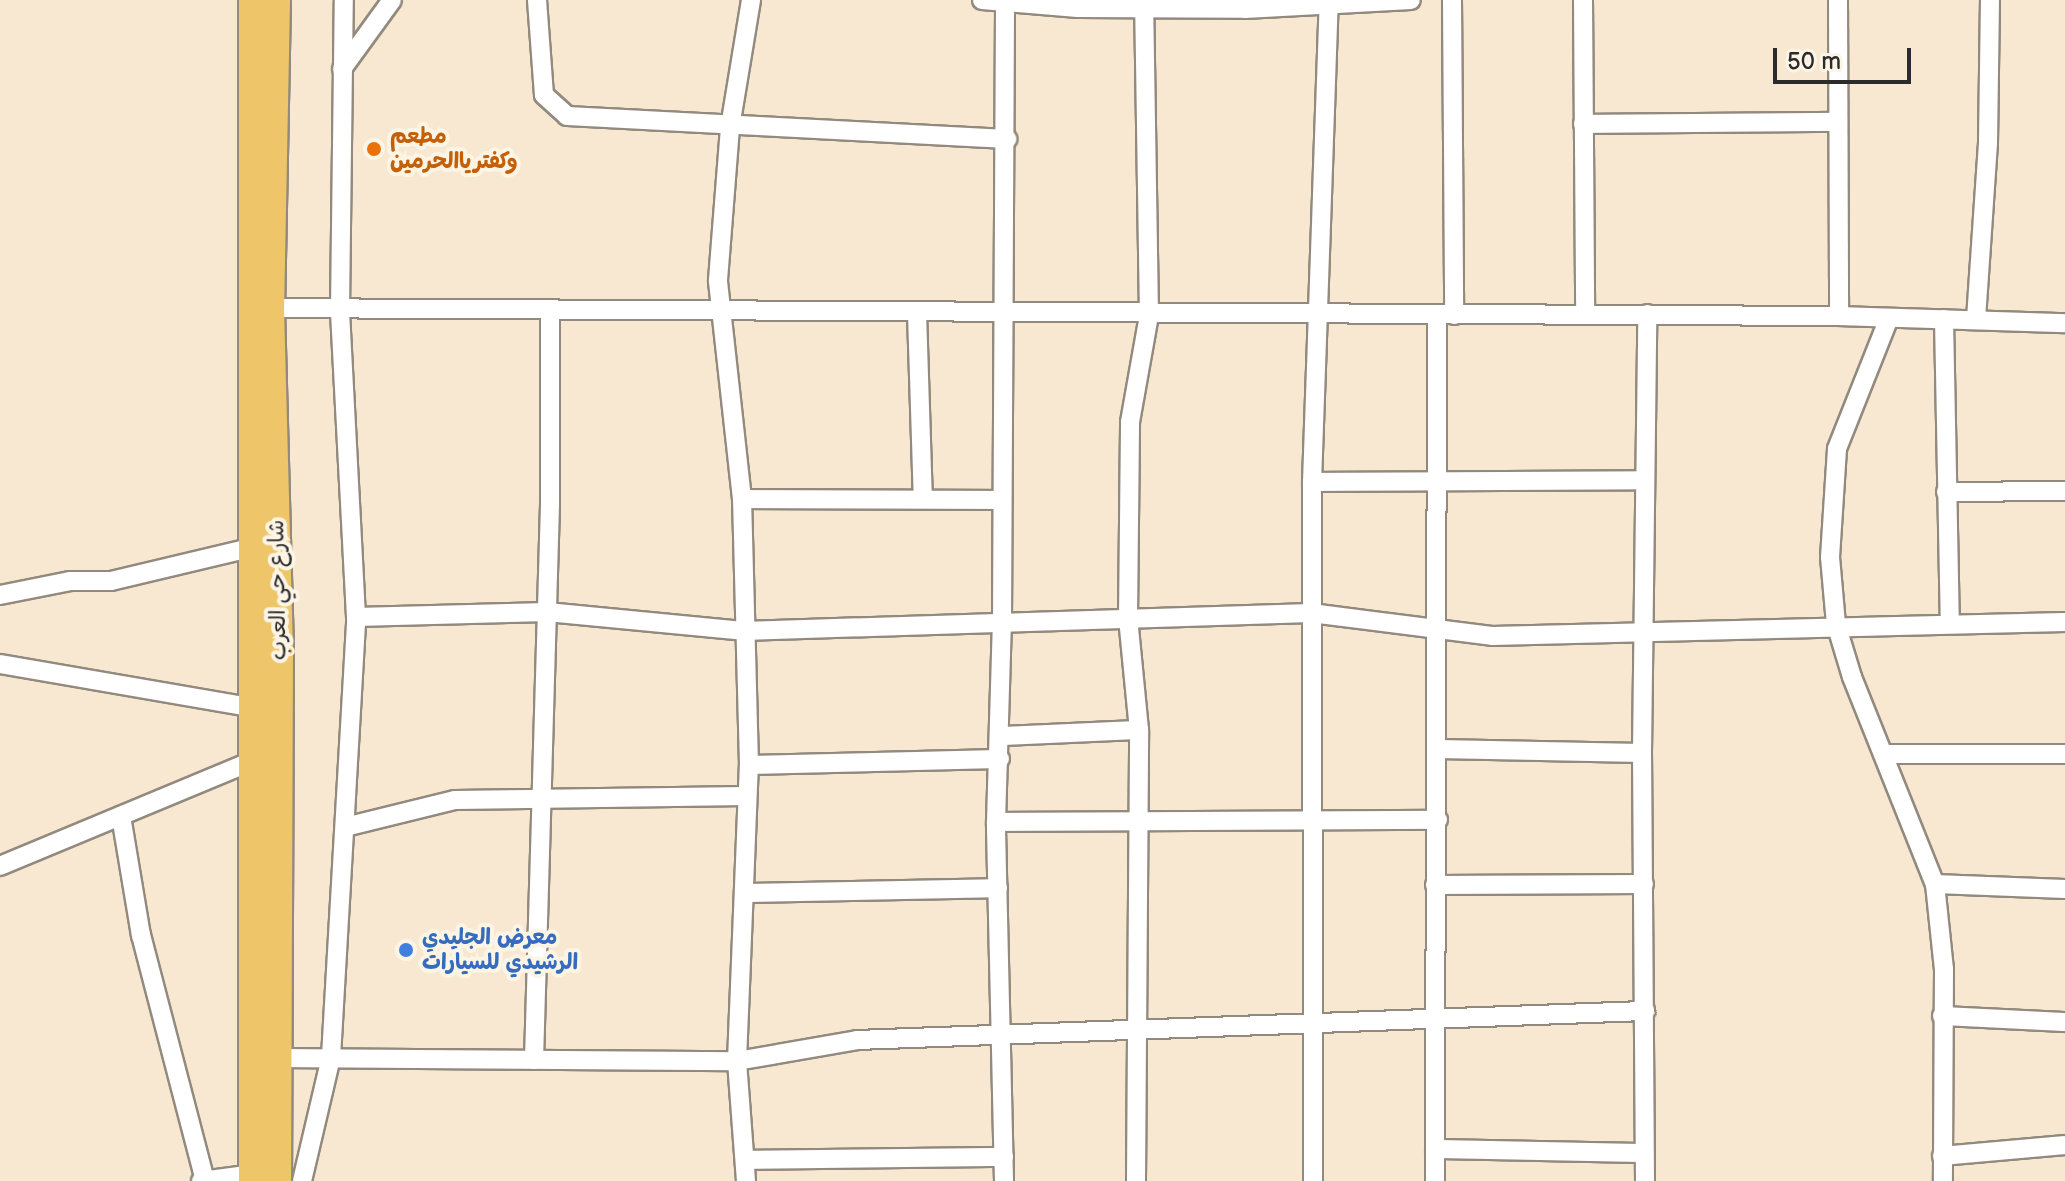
<!DOCTYPE html>
<meta charset="utf-8">
<style>
body{margin:0}
#map{position:relative;width:2065px;height:1181px;overflow:hidden;background:#f8e8d1;font-family:"Balsamiq Sans","Playpen Sans Arabic",sans-serif}
div>[style]{position:absolute}
[style*='--x']{left:calc(var(--x)*1px);top:calc(var(--y)*1px);width:calc(var(--w)*1px);rotate:calc(var(--a)*1deg)}
.roads{filter:drop-shadow(2px 0 #928a7e) drop-shadow(-2px 0 #928a7e) drop-shadow(0 2px #928a7e) drop-shadow(0 -2px #928a7e)}
.minor>*{height:18px;margin:-9px;padding:0 9px;transform-origin:9px;border-radius:9px;background:#fff}
.primary>*{height:28px;margin:-14px;padding:0 14px;transform-origin:14px;border-radius:14px;background:#eec569}
.dots>*{width:22px;height:22px;translate:-50% -50%;box-sizing:border-box;border:4px solid #fcf5e5;border-radius:50%}
span{translate:-50% -50%;white-space:nowrap;text-align:center;line-height:1.15;-webkit-text-stroke:8px #fcf5e5;paint-order:stroke}
.food-label{font-size:22px;color:#c56008;font-weight:700}
.left{translate:0 -50%;text-align:left}
.street-label{font-size:22px;color:#2b2b2b}
.shop-label{font-size:22px;color:#366cbe;font-weight:700}
.scale{position:absolute;left:1773px;top:48px;width:138px;height:36px;box-sizing:border-box;border:4px solid #2b2b2b;border-top:0;padding-left:10px;font-size:24px;line-height:28px;white-space:nowrap;color:#2b2b2b;-webkit-text-stroke:6px #fcf5e5;paint-order:stroke}
</style>
<div id="map">
<div class="roads">
<div class="minor">
<div style="--x:537;--y:0;--w:95;--a:85.8"></div>
<div style="--x:544;--y:95;--w:31;--a:42"></div>
<div style="--x:567;--y:116;--w:441;--a:3"></div>
<div style="--x:982;--y:0;--w:96;--a:4.8"></div>
<div style="--x:1078;--y:8;--w:167;--a:0.3"></div>
<div style="--x:1245;--y:9;--w:166;--a:-3.1"></div>
<div style="--x:1452;--y:0;--w:315;--a:89.6"></div>
<div style="--x:1583;--y:0;--w:315;--a:89.6"></div>
<div style="--x:1838;--y:0;--w:316;--a:89.8"></div>
<div style="--x:342;--y:69;--w:85;--a:-54.1"></div>
<div style="--x:1583;--y:124;--w:254;--a:-0.5"></div>
<div style="--x:260;--y:308;--w:1579;--a:0.29"></div>
<div style="--x:1839;--y:316;--w:226;--a:1.8"></div>
<div style="--x:917;--y:313;--w:186;--a:88.2"></div>
<div style="--x:1889;--y:318;--w:141;--a:111.7"></div>
<div style="--x:1837;--y:449;--w:108;--a:93.7"></div>
<div style="--x:1830;--y:557;--w:67;--a:84.9"></div>
<div style="--x:1836;--y:624;--w:55;--a:73.2"></div>
<div style="--x:1852;--y:677;--w:223;--a:68.2"></div>
<div style="--x:1935;--y:884;--w:85;--a:84"></div>
<div style="--x:1944;--y:969;--w:212;--a:90.3"></div>
<div style="--x:1944;--y:319;--w:303;--a:88.9"></div>
<div style="--x:1976;--y:319;--w:177;--a:-86.1"></div>
<div style="--x:1988;--y:142;--w:142;--a:-89.2"></div>
<div style="--x:1312;--y:482;--w:332;--a:-0.3"></div>
<div style="--x:1946;--y:492;--w:119;--a:-0.5"></div>
<div style="--x:742;--y:499;--w:260;--a:0.2"></div>
<div style="--x:0;--y:595;--w:71;--a:-11.3"></div>
<div style="--x:70;--y:581;--w:41;--a:0"></div>
<div style="--x:111;--y:581;--w:147;--a:-13.4"></div>
<div style="--x:356;--y:617;--w:191;--a:-1.5"></div>
<div style="--x:547;--y:612;--w:197;--a:5.5"></div>
<div style="--x:743;--y:631;--w:568;--a:-1.82"></div>
<div style="--x:1311;--y:613;--w:182;--a:7.2"></div>
<div style="--x:1492;--y:636;--w:573;--a:-1.4"></div>
<div style="--x:0;--y:664;--w:258;--a:9.8"></div>
<div style="--x:1001;--y:736;--w:138;--a:-2.5"></div>
<div style="--x:1438;--y:749;--w:204;--a:1.1"></div>
<div style="--x:1883;--y:754;--w:182;--a:0"></div>
<div style="--x:749;--y:765;--w:251;--a:-1.4"></div>
<div style="--x:121;--y:816;--w:121;--a:80.5"></div>
<div style="--x:141;--y:935;--w:253;--a:75.4"></div>
<div style="--x:996;--y:822;--w:442;--a:-0.3"></div>
<div style="--x:345;--y:827;--w:113;--a:-13.8"></div>
<div style="--x:455;--y:800;--w:292;--a:-0.8"></div>
<div style="--x:0;--y:866;--w:273;--a:-22.6"></div>
<div style="--x:1935;--y:884;--w:130;--a:2.2"></div>
<div style="--x:1435;--y:885;--w:209;--a:-0.3"></div>
<div style="--x:744;--y:893;--w:254;--a:-1.1"></div>
<div style="--x:1942;--y:1016;--w:123;--a:2.8"></div>
<div style="--x:275;--y:1058;--w:462;--a:0.4"></div>
<div style="--x:737;--y:1061;--w:122;--a:-9.9"></div>
<div style="--x:857;--y:1040;--w:789;--a:-2.11"></div>
<div style="--x:534;--y:1060;--w:556;--a:-88.35"></div>
<div style="--x:550;--y:504;--w:192;--a:-90"></div>
<div style="--x:1435;--y:1149;--w:209;--a:1.1"></div>
<div style="--x:1942;--y:1156;--w:123;--a:-5.1"></div>
<div style="--x:745;--y:1160;--w:259;--a:-0.7"></div>
<div style="--x:201;--y:1181;--w:52;--a:-7.7"></div>
<div style="--x:302;--y:1181;--w:127;--a:-76.8"></div>
<div style="--x:331;--y:1057;--w:441;--a:-86.7"></div>
<div style="--x:356;--y:617;--w:307;--a:-93"></div>
<div style="--x:340;--y:310;--w:310;--a:-89.3"></div>
<div style="--x:746;--y:1181;--w:120;--a:-94.3"></div>
<div style="--x:737;--y:1061;--w:296;--a:-87.7"></div>
<div style="--x:749;--y:765;--w:266;--a:-91.5"></div>
<div style="--x:742;--y:499;--w:220;--a:-96.3"></div>
<div style="--x:718;--y:280;--w:153;--a:-85.5"></div>
<div style="--x:730;--y:127;--w:129;--a:-80.6"></div>
<div style="--x:1004;--y:1181;--w:359;--a:-91.3"></div>
<div style="--x:996;--y:822;--w:200;--a:-88.3"></div>
<div style="--x:1002;--y:622;--w:622;--a:-89.72"></div>
<div style="--x:1136;--y:1181;--w:451;--a:-89.6"></div>
<div style="--x:1139;--y:730;--w:113;--a:-95.6"></div>
<div style="--x:1128;--y:618;--w:196;--a:-89.4"></div>
<div style="--x:1130;--y:422;--w:109;--a:-79.9"></div>
<div style="--x:1149;--y:315;--w:315;--a:-90.9"></div>
<div style="--x:1313;--y:1181;--w:699;--a:-90.08"></div>
<div style="--x:1312;--y:482;--w:482;--a:-88"></div>
<div style="--x:1435;--y:1181;--w:866;--a:-89.87"></div>
<div style="--x:1645;--y:1181;--w:428;--a:-90.4"></div>
<div style="--x:1642;--y:753;--w:439;--a:-89.3"></div>
</div>
<div class="primary">
<div style="--x:276;--y:0;--w:308;--a:91.1"></div>
<div style="--x:270;--y:308;--w:336;--a:88.5"></div>
<div style="--x:279;--y:644;--w:537;--a:90.21"></div>
<div style="--x:253;--y:1181;--w:1181;--a:-90"></div>
</div>
</div>
<div class="dots">
<div style="left:374px;top:149px;background:#e8710a"></div>
<div style="left:406px;top:950px;background:#3f7fe0"></div>
</div>
<div class="food-label">
<span class="left" style="left:390px;top:149px">مطعم<br>وكفترياالحرمين</span>
</div>
<div class="street-label">
<span style="left:278px;top:590px;rotate:-91deg">شارع حي العرب</span>
</div>
<div class="shop-label">
<span class="left" style="left:422px;top:950px">معرض الجليدي<br>الرشيدي للسيارات</span>
</div>
<div class="scale">50 m</div>
</div>
